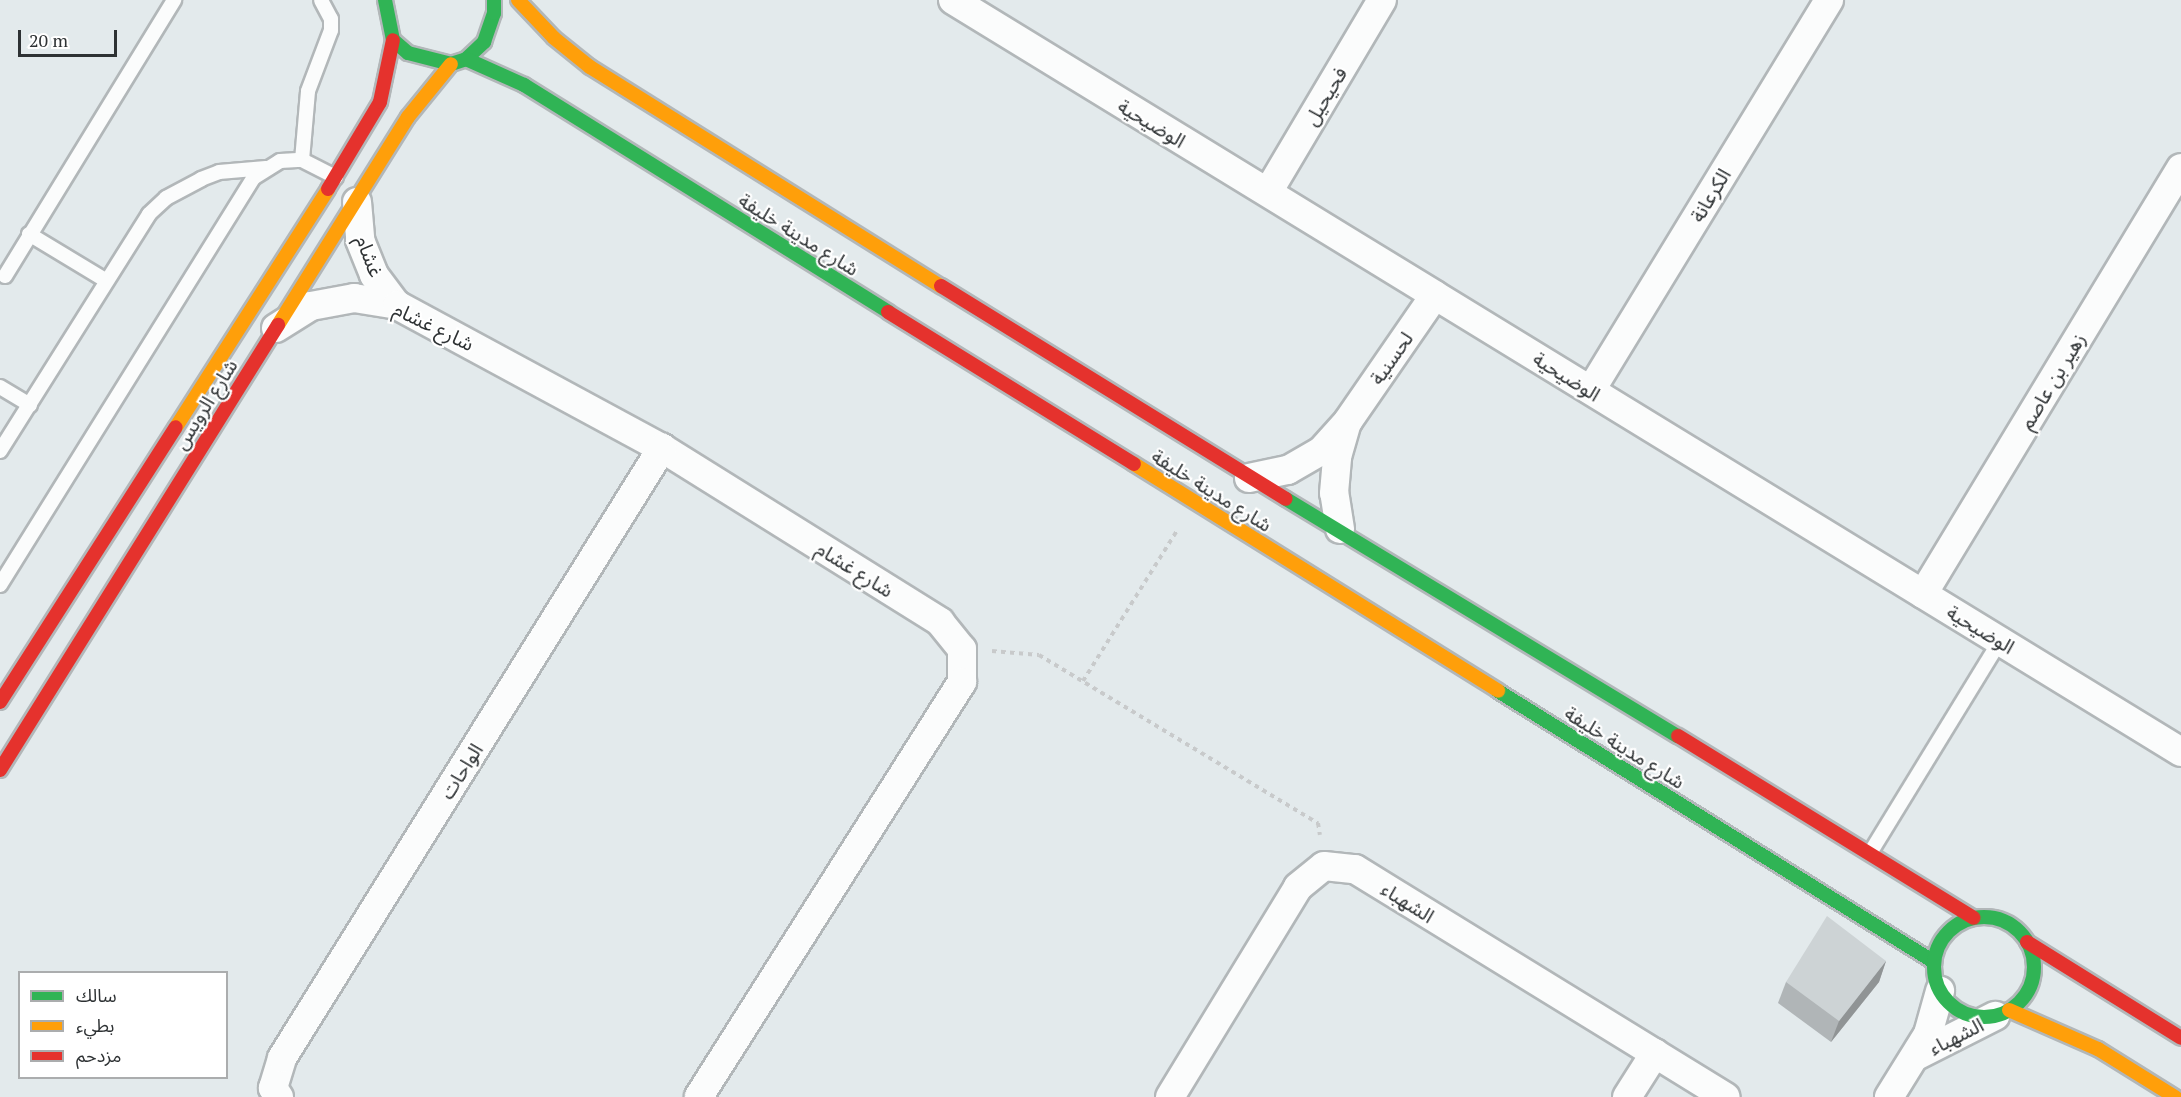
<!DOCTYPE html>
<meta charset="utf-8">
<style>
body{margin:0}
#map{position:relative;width:2181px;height:1097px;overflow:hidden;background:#e3eaec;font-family:"PT Serif","Noto Sans Arabic",serif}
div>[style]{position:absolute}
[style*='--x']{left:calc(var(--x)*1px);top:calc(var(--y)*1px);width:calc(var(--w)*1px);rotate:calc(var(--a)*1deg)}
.path>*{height:4px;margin-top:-2px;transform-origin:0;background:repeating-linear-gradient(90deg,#c8cacb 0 4.5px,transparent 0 9px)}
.roads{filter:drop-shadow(2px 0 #b2b7b9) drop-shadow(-2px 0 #b2b7b9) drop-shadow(0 2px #b2b7b9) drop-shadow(0 -2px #b2b7b9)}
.lane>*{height:14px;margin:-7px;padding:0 7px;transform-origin:7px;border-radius:7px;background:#fbfcfc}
.street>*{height:28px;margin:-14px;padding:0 14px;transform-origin:14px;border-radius:14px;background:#fbfcfc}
.fast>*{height:14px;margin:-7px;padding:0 7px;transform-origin:7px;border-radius:7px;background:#30b455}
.fast>.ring{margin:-7px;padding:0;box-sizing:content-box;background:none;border:14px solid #30b455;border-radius:50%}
.slow>*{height:14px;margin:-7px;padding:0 7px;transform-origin:7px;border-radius:7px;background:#ff9f0a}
.jam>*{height:14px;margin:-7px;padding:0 7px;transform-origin:7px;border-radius:7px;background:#e5322d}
.wall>*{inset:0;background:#b0b5b7}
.shaded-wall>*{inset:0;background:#909495}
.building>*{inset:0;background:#cdd3d5}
span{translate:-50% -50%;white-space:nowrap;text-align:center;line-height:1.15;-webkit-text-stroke:4.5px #fff;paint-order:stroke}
.street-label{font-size:20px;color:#2e3234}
.legend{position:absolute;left:18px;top:971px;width:210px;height:108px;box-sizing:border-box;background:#fff;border:2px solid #abadae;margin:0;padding:8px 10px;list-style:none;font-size:18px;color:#2e3234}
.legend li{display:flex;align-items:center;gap:12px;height:30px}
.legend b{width:30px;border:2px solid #abadae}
.scale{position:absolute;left:18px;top:30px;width:99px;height:27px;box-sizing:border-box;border:3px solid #2e3234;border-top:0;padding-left:8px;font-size:18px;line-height:21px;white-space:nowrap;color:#2e3234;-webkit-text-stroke:4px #fff;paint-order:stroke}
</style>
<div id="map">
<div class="path">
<div style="--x:992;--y:651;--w:47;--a:4.9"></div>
<div style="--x:1039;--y:655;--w:326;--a:31.1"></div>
<div style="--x:1318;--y:823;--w:12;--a:81"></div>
<div style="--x:1083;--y:681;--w:179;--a:-58"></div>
</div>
<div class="roads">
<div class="lane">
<div style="--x:302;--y:160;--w:69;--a:-85"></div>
<div style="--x:308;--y:91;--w:65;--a:-69.3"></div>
<div style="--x:331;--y:30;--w:11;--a:-90"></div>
<div style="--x:331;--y:19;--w:21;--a:-118"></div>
<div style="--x:29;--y:234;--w:89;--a:31.2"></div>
<div style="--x:5;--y:276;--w:324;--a:-58.5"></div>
<div style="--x:0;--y:387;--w:35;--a:31"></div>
<div style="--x:0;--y:451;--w:280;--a:-57.8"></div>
<div style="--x:149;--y:214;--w:23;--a:-43"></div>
<div style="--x:166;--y:198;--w:40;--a:-28"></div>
<div style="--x:201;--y:179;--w:19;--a:-21"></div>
<div style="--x:219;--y:172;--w:47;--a:-4.9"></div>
<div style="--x:0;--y:585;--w:479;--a:-58.1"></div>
<div style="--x:253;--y:178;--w:32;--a:-32"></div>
<div style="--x:280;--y:161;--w:22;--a:-3"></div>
<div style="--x:302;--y:160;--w:38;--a:27"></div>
<div style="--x:1870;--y:853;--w:249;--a:-58.5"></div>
</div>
<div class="street">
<div style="--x:953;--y:0;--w:1440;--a:31.48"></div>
<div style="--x:1268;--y:192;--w:223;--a:-59.3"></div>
<div style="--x:357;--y:202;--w:38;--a:85"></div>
<div style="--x:360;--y:240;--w:38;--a:68"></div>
<div style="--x:374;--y:275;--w:38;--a:53"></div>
<div style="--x:276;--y:328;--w:41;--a:-32.2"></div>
<div style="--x:311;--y:306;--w:44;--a:-10.5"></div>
<div style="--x:354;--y:298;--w:44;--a:9.2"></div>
<div style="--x:397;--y:305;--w:301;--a:28.4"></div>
<div style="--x:662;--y:448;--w:328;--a:32"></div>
<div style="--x:940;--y:622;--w:35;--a:51"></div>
<div style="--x:962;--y:649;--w:33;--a:90"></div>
<div style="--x:962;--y:682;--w:491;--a:122.4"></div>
<div style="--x:1591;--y:390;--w:457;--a:-58.6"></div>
<div style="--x:1249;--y:478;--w:40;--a:-12"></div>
<div style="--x:1288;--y:470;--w:39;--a:-30"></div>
<div style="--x:1322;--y:450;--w:39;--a:-48"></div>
<div style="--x:1348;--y:421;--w:153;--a:-55.4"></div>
<div style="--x:1340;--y:529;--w:36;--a:-99"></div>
<div style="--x:1334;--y:493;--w:36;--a:-85"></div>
<div style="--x:1337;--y:457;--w:32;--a:-74"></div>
<div style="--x:1923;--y:594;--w:498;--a:-58.8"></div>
<div style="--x:1916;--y:1056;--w:89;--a:-26.9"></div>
<div style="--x:279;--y:1097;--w:11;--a:-124"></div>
<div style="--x:273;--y:1088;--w:31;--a:-73"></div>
<div style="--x:282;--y:1058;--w:719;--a:-58.08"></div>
<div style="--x:1170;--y:1097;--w:246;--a:-58.6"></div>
<div style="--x:1298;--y:887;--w:33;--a:-39"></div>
<div style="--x:1324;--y:866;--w:31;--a:6"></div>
<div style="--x:1355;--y:869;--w:435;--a:31.6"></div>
<div style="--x:1627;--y:1097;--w:52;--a:-57.5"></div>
<div style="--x:1889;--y:1097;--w:74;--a:-58.2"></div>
<div style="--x:1928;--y:1034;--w:45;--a:-74.4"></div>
</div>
<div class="fast">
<div style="--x:385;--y:0;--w:41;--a:78.7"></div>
<div style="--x:393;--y:40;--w:20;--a:41"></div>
<div style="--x:408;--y:53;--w:44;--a:14.3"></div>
<div style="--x:451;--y:64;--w:16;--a:-18"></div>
<div style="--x:466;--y:59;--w:25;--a:-43"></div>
<div style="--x:484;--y:42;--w:31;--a:-71"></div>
<div style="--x:494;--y:13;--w:13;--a:-90"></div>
<div style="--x:466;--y:59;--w:64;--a:24.1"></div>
<div style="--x:524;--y:85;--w:429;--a:31.9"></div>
<div style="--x:1286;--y:499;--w:458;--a:31.2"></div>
<div style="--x:1498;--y:691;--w:513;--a:31.86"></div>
<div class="ring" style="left:1934px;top:917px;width:86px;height:86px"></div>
</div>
<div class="slow">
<div style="--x:518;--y:0;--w:52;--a:46.5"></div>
<div style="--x:554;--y:38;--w:46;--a:38.9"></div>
<div style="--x:590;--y:67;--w:414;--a:32"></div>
<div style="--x:278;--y:325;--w:245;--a:-58"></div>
<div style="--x:408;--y:117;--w:68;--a:-50.9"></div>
<div style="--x:176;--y:427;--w:282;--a:-57.4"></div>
<div style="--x:1134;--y:464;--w:429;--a:31.9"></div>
<div style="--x:2009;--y:1010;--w:97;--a:23.7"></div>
<div style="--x:2098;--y:1049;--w:91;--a:31.9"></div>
</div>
<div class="jam">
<div style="--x:328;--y:189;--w:101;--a:-59.1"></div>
<div style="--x:380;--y:102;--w:63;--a:-78.2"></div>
<div style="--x:941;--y:286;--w:405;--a:31.7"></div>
<div style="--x:888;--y:312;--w:289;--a:31.7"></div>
<div style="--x:0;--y:702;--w:326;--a:-57.4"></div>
<div style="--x:1678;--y:736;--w:347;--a:31.6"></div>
<div style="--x:0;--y:770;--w:525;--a:-58.01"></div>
<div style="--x:2027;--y:942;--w:181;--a:31.9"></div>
</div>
</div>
<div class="wall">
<div style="clip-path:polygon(1886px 961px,1879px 982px,1831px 1042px,1778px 1003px,1786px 982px)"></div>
</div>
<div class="shaded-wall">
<div style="clip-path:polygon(1886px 961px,1879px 982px,1831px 1042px,1839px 1021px)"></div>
</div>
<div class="building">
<div style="clip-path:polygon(1827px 916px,1886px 961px,1839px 1021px,1786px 982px)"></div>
</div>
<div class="street-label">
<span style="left:1325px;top:96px;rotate:-59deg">فحيحيل</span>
<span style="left:1152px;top:123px;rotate:31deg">الوضيحية</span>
<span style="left:1710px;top:195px;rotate:-59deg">الكرعانة</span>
<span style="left:799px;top:234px;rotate:32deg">شارع مدينة خليفة</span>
<span style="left:370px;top:256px;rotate:69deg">غشام</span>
<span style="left:434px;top:326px;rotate:26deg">شارع غشام</span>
<span style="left:1391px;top:358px;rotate:-55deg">لحسنية</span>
<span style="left:1567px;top:376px;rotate:32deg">الوضيحية</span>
<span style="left:2052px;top:381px;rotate:-59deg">زهير بن عاصم</span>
<span style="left:205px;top:404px;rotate:-58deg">شارع الرويس</span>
<span style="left:1212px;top:490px;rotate:32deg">شارع مدينة خليفة</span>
<span style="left:855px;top:569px;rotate:32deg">شارع غشام</span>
<span style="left:1981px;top:629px;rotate:31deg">الوضيحية</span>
<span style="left:1625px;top:747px;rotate:32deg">شارع مدينة خليفة</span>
<span style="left:461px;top:771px;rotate:-58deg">الواحات</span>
<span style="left:1408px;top:902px;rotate:32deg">الشهباء</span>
<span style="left:1956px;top:1036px;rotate:-27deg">الشهباء</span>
</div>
<ul class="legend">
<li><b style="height:8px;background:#30b455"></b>سالك</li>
<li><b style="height:8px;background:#ff9f0a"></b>بطيء</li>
<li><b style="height:8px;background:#e5322d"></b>مزدحم</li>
</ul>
<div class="scale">20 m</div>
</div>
